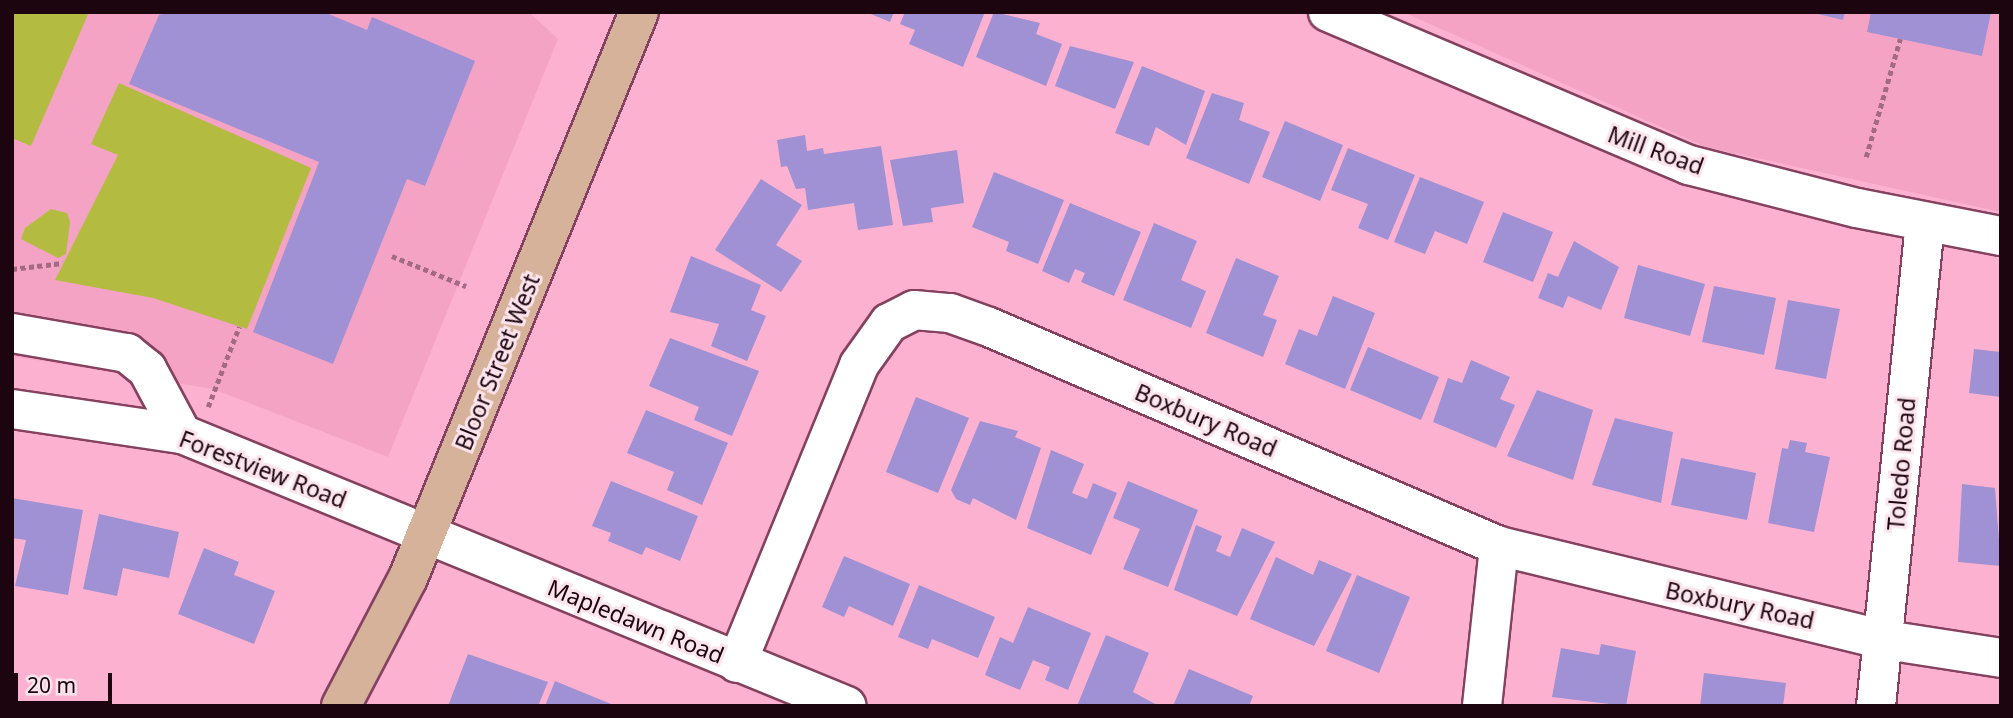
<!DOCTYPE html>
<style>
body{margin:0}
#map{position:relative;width:2013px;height:718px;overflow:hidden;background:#fdb1d0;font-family:"Noto Sans",sans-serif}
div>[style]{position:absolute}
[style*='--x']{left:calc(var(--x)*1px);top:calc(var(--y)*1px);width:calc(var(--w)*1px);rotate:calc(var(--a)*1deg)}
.built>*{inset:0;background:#f5a3c5}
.green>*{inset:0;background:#b3bb41}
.building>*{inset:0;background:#9f91d3}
.path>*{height:4.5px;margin-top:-2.25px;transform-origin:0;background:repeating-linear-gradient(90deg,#a26b82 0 5px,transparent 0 8.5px)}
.roads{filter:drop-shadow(2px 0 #844260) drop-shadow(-2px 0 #844260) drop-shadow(0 2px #844260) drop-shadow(0 -2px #844260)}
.minor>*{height:38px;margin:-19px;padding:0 19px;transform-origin:19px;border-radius:19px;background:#fff}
.major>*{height:38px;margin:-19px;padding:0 19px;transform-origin:19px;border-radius:19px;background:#d7b29a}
span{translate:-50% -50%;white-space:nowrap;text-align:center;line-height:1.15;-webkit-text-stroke:6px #fce4ed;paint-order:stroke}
.street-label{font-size:23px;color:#1d0510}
.frame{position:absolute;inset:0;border:14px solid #1d0510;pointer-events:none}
.scale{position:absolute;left:14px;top:673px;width:98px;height:32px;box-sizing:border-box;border:4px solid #1d0510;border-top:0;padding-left:9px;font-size:21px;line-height:24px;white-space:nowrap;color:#1d0510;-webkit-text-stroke:5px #fce4ed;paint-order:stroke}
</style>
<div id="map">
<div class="built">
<div style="clip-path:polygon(12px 12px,529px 12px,558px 39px,388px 457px,213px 389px,12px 356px)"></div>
<div style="clip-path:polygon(1403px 12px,2001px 12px,2001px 212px,1706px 147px)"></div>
</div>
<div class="green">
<div style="clip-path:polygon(12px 12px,89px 12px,31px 146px,12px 138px)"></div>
<div style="clip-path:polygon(119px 83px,311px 168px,247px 329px,153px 298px,55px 280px,118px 155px,91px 144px)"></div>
<div style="clip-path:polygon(51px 209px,67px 213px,70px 222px,66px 254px,58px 258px,21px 239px,25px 228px)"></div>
</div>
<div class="building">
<div style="clip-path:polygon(170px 12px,324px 12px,367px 30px,372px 17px,475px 61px,425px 186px,407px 179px,333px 364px,253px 332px,319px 162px,129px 84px,159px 15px)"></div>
<div style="clip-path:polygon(866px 12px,894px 12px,890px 22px)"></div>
<div style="clip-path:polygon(905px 12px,985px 12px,963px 67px,909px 44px,915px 30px,900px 24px)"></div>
<div style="clip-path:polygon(994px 12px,1040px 23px,1036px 34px,1062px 44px,1046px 86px,976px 57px)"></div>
<div style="clip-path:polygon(1809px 12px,1845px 12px,1843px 20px)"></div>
<div style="clip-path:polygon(1871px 12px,1991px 12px,1982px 56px,1867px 32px)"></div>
<div style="clip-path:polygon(1070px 46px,1134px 62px,1115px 109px,1055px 86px)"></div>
<div style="clip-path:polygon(1142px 66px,1205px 91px,1186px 145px,1156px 127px,1149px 146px,1115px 133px)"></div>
<div style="clip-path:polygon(1212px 93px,1244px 103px,1239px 120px,1270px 132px,1249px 184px,1186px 158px)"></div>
<div style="clip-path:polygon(1285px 121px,1343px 145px,1320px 201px,1262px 177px)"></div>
<div style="clip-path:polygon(805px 135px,807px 151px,823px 148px,824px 154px,881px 146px,893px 225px,858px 230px,854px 203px,808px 210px,805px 188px,796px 189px,787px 166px,781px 167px,777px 140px)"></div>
<div style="clip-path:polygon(1348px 148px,1415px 175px,1388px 240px,1358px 228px,1368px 204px,1331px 190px)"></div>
<div style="clip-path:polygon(957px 150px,964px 203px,931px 208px,933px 222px,903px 226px,890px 160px)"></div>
<div style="clip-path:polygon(994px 172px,1064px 200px,1038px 264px,1006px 251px,1009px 242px,972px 227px)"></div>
<div style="clip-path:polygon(1420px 177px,1484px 202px,1467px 244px,1435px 231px,1425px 254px,1394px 242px)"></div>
<div style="clip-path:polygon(761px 179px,802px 205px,776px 245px,802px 261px,781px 292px,715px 250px)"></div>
<div style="clip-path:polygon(1070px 203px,1141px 232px,1114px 296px,1081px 282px,1085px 273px,1075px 269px,1069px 283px,1042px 271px)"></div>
<div style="clip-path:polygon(1503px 212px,1553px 232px,1533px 282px,1483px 262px)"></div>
<div style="clip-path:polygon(1154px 223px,1197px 241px,1181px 280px,1206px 291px,1191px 328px,1123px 300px)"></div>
<div style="clip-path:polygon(1574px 241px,1619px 267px,1601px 310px,1568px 296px,1563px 308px,1538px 298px,1548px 273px,1558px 277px)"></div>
<div style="clip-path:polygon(691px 256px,761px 285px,751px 310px,766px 316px,747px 361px,711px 346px,719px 324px,670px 312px)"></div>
<div style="clip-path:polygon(1236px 258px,1279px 276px,1263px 315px,1277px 320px,1263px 357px,1206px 333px)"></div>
<div style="clip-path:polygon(1638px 265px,1705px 284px,1690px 336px,1624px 318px)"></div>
<div style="clip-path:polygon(1714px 286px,1776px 298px,1764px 355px,1702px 342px)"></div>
<div style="clip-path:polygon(1333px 296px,1375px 313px,1345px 389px,1285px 364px,1299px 329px,1317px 336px)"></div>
<div style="clip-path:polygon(1788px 300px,1840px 309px,1826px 379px,1775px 369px)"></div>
<div style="clip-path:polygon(670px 338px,759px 371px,732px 436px,694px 420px,699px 407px,649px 386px)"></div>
<div style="clip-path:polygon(1368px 347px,1439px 377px,1421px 420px,1350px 390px)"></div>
<div style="clip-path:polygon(1974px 349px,2001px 352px,2001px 397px,1969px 393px)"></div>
<div style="clip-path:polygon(1471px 360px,1510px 377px,1500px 399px,1515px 405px,1496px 448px,1433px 422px,1448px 378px,1462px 383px)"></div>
<div style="clip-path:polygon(1537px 390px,1593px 410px,1573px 480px,1507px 456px)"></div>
<div style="clip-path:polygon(916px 397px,969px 418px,938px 493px,886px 472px)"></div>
<div style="clip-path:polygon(646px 410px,728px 443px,702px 505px,667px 490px,674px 472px,627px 453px)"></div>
<div style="clip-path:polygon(1615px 418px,1673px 432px,1661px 503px,1592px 485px)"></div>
<div style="clip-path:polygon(980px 421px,1018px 431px,1015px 437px,1041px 448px,1016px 520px,973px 498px,970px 505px,956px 499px,951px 490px)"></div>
<div style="clip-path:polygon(1790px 440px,1807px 443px,1805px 452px,1830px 457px,1814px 532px,1768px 523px,1782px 448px,1788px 449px)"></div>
<div style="clip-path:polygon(1051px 450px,1084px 464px,1072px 493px,1087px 499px,1093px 483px,1117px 493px,1091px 555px,1027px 528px)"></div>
<div style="clip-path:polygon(1681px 458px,1756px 473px,1747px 520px,1671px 505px)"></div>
<div style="clip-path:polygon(611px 481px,698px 516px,680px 561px,646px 547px,642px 555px,608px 541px,611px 533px,592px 526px)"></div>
<div style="clip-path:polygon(1128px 481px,1198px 510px,1168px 587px,1123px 569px,1140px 529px,1113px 518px)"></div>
<div style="clip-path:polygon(1962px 484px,1995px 488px,2001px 566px,1958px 562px)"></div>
<div style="clip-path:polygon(12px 498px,83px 510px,68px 595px,15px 586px,26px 540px,12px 538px)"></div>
<div style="clip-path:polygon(99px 514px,179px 532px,169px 578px,123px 568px,117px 596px,83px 589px)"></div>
<div style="clip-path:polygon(1196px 525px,1222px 536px,1216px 551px,1230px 557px,1242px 528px,1275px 542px,1237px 616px,1174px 590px)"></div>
<div style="clip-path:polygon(204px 548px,239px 562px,234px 575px,275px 591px,254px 644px,178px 614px)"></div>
<div style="clip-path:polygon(844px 556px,910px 584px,893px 626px,849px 606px,844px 617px,822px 607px)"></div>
<div style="clip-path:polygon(1276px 557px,1313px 575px,1319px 560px,1352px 574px,1314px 646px,1250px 619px)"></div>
<div style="clip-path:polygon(1357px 575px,1410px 597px,1379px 673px,1326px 651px)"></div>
<div style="clip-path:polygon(919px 585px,995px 617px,978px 658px,932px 639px,928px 649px,898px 637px)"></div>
<div style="clip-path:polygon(1028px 607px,1091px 633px,1068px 690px,1045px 680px,1050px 667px,1033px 660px,1020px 690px,985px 675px,1000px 637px,1013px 643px)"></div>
<div style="clip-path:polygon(1106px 635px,1149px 653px,1133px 692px,1159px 706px,1077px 706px)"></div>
<div style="clip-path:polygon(1601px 644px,1636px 651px,1626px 706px,1552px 697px,1561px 648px,1599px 655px)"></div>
<div style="clip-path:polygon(468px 654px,548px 682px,538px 706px,448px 706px)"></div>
<div style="clip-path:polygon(1189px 669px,1253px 696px,1249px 706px,1173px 706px)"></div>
<div style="clip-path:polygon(1704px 673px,1786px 683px,1783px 706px,1700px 706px)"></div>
<div style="clip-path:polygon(555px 681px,616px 706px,545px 706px)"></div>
</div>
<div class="path">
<div style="--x:1866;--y:157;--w:123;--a:-73.9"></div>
<div style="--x:392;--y:256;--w:80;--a:22.1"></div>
<div style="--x:12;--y:269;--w:51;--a:-6.7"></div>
<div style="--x:208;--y:407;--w:86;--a:-68.8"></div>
</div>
<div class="roads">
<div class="minor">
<div style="--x:1328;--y:12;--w:392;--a:23"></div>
<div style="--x:1689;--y:165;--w:173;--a:14.4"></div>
<div style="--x:1857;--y:208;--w:147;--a:11"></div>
<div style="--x:12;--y:333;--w:117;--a:9.9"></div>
<div style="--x:127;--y:353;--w:26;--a:39"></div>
<div style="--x:147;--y:369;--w:74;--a:61.7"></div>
<div style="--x:12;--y:409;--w:172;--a:8.4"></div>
<div style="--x:182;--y:434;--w:718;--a:22.25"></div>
<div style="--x:737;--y:663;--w:322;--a:-67.7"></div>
<div style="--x:859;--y:365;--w:52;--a:-54.5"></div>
<div style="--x:889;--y:323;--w:28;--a:-27"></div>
<div style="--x:914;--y:310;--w:36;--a:5"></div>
<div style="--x:950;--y:313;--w:41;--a:19.7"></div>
<div style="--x:989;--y:327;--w:555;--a:23.24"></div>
<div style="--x:1499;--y:546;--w:397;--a:13.7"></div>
<div style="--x:1885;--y:640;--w:117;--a:8.8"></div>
<div style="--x:1482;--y:706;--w:161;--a:-83.9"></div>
<div style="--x:1876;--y:706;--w:486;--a:-84.2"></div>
</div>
<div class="major">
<div style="--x:341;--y:706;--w:144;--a:-62.4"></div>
<div style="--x:408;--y:578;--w:611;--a:-67.8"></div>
</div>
</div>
<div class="street-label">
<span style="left:1656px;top:150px;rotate:20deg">Mill Road</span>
<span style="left:497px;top:362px;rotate:-68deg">Bloor Street West</span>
<span style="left:1206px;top:420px;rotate:23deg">Boxbury Road</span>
<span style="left:1901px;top:464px;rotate:-85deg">Toledo Road</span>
<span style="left:263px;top:469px;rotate:21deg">Forestview Road</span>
<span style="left:1740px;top:605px;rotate:12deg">Boxbury Road</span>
<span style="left:636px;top:621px;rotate:22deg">Mapledawn Road</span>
</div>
<div class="frame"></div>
<div class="scale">20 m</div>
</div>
